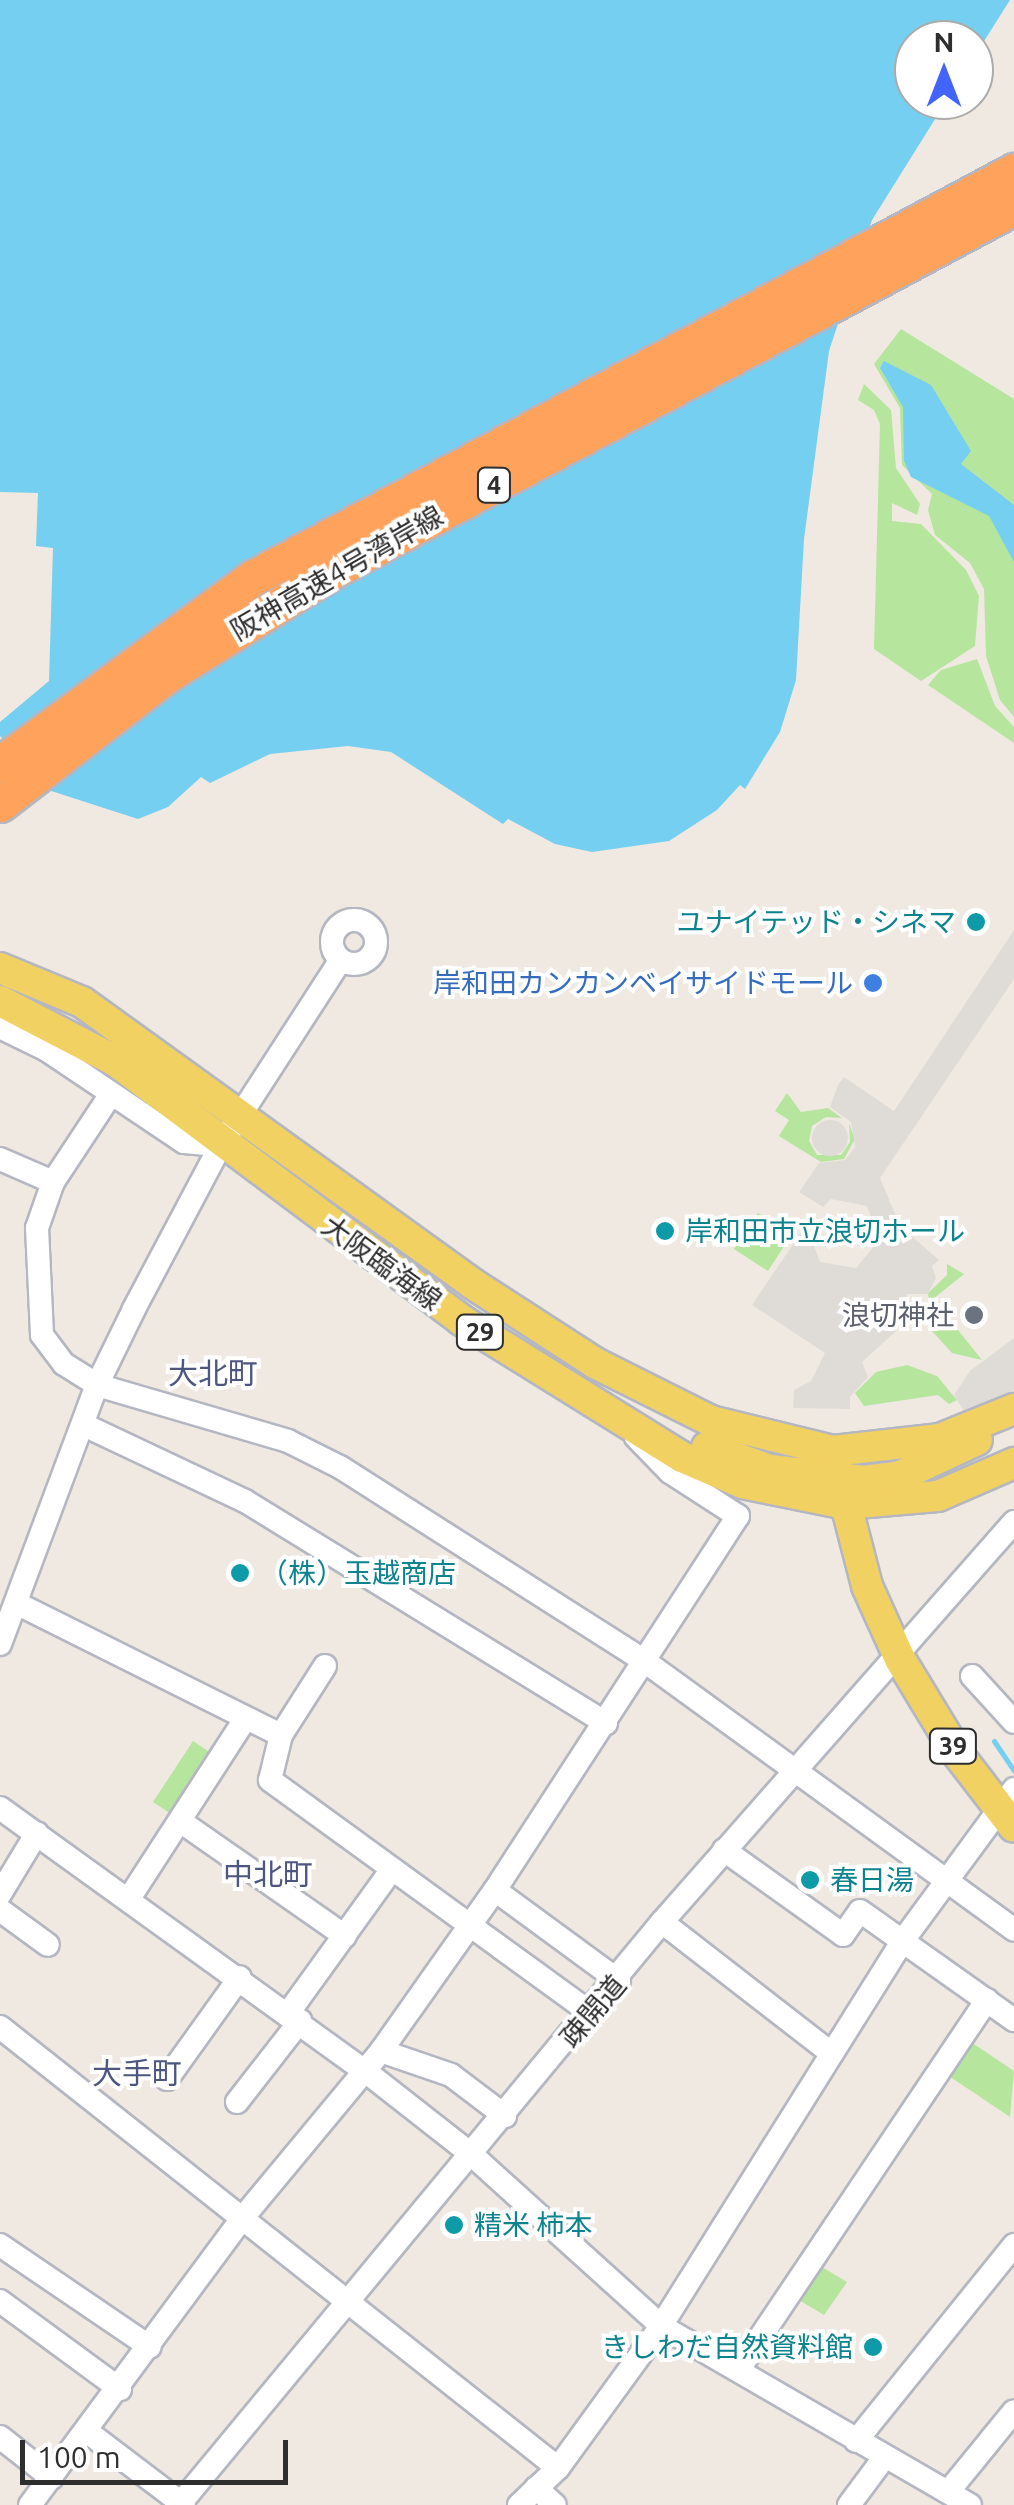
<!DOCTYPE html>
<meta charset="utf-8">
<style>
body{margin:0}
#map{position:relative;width:1014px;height:2505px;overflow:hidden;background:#efe9e1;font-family:Ubuntu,"Noto Sans JP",sans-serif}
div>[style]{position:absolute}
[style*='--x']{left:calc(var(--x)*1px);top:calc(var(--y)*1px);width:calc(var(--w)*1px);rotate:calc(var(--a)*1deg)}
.green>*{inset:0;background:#b6e59e}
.plaza>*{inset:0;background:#dfdcd8}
.round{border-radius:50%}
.water>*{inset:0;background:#75cff0}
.stream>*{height:5px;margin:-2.5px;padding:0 2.5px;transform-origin:2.5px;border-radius:2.5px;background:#75cff0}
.roads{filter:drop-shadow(2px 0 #b4b7c1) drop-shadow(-2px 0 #b4b7c1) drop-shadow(0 2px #b4b7c1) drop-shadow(0 -2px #b4b7c1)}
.minor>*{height:22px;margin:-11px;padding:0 11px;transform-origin:11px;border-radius:11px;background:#fff}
.minor>.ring{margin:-11px;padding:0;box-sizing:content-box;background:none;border:22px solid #fff;border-radius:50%}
.major>*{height:30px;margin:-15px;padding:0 15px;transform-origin:15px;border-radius:15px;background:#f2d163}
.highway>*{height:35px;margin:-17.5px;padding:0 17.5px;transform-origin:17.5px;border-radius:17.5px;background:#ffa35c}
.dots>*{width:28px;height:28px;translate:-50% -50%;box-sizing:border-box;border:5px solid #fff;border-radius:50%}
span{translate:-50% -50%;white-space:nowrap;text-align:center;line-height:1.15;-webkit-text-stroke:8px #fff;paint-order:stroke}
.shield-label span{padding:2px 8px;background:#fff;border:2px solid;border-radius:8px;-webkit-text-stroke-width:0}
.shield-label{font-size:25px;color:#2e2e2e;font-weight:700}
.street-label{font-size:28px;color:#2e2e2e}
.culture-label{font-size:28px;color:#0d838f}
.right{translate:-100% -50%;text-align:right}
.left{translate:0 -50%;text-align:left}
.shop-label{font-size:28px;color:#366cbe}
.worship-label{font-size:28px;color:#5b616d}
.neighbourhood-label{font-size:30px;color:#4d5680}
.north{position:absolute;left:894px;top:20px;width:100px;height:100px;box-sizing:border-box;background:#fff;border:2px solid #ababab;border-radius:50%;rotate:0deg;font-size:28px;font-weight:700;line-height:40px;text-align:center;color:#2e2e2e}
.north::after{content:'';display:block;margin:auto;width:35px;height:45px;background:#4264fb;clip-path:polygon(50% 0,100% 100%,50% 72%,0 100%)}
.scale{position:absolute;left:20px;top:2440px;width:268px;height:45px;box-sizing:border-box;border:5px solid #2e2e2e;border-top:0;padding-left:12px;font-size:30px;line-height:35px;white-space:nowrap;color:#2e2e2e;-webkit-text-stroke:8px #fff;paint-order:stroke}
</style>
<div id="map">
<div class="green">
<div style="clip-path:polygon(901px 329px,1014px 399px,1014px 717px,1000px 700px,986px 656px,984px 589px,970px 563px,935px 535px,928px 510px,932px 494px,902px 465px,900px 408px,874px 364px)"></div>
<div style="clip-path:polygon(864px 384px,891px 410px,896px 468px,920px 504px,917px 515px,892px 503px,892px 521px,921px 524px,966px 570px,979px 596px,975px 646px,921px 681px,874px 649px,880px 424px,874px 410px,858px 400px)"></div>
<div style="clip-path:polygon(977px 659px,995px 706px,1014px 727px,1014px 743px,928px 685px,941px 670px)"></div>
<div style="clip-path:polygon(787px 1093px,801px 1112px,828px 1108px,842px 1118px,826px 1117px,812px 1126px,809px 1141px,817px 1155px,841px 1155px,850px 1142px,849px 1124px,855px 1139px,844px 1159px,821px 1162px,779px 1136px,789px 1120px,775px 1111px)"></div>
<div style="clip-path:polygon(758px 1213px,792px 1234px,768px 1271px,734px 1249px)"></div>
<div style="clip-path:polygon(947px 1264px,964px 1274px,933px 1299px,982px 1360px,952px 1353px,931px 1330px,928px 1293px,947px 1275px)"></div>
<div style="clip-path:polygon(907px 1365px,937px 1376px,957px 1400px,949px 1404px,938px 1395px,864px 1406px,855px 1393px,876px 1372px)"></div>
<div style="clip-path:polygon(193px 1741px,214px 1755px,174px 1816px,153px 1802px)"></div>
<div style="clip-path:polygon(965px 2038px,1014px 2071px,1010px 2117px,940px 2070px)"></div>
<div style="clip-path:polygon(812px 2261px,847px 2282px,824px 2315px,789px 2294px)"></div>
</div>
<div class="plaza">
<div style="clip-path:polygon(1014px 930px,1014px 979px,880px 1178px,900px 1226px,939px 1260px,932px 1266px,936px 1278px,928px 1294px,907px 1294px,895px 1332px,862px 1362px,868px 1377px,850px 1397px,850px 1409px,793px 1408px,794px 1390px,811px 1381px,825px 1353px,752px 1305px,806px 1225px,820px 1262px,856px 1268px,879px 1240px,867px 1206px,831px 1199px,823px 1207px,799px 1192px,819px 1163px,845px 1160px,855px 1147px,851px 1122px,830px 1107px,838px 1085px,844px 1077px,894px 1111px)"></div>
<div class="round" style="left:812px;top:1120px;width:36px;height:36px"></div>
<div style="clip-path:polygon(1014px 1338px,1014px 1390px,966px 1415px,954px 1395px,970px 1371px)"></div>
</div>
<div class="water">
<div style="clip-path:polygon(0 0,1010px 0,974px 57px,974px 40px,914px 40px,914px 100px,947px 100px,872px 220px,829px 351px,804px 539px,796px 680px,780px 732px,745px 789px,740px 785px,717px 810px,669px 841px,592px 852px,555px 844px,508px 819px,503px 824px,391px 752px,348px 746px,270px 754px,210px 783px,201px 777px,168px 807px,138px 819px,42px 788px,0 736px,0 722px,49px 681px,53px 548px,36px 546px,38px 493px,0 492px)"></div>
<div style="clip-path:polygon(884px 361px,931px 385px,971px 451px,961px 464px,1014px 505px,1014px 562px,989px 516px,911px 477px,904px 461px,903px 407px,880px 368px)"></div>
</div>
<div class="stream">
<div style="--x:994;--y:1741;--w:36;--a:56"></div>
</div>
<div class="roads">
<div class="minor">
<div class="ring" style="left:332px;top:920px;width:22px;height:22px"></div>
<div style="--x:0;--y:1027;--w:52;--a:26.1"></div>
<div style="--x:47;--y:1050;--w:165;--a:33.9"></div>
<div style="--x:184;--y:1142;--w:37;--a:5"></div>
<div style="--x:111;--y:1094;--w:105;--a:123.4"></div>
<div style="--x:53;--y:1182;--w:49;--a:109.2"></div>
<div style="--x:37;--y:1228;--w:107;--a:87.3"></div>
<div style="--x:42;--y:1335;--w:36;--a:53"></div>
<div style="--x:64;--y:1364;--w:39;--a:32"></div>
<div style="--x:97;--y:1385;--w:199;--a:16.3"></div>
<div style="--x:288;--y:1441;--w:58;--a:26.6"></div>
<div style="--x:340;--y:1467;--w:359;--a:32.5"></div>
<div style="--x:643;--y:1660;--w:459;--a:36"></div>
<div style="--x:0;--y:1159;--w:58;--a:23.5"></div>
<div style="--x:84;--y:1425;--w:178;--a:25.3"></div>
<div style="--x:245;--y:1501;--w:424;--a:31.6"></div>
<div style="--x:16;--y:1603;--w:296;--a:26.5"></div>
<div style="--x:0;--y:1644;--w:277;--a:-69.5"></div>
<div style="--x:97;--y:1385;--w:85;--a:-64"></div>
<div style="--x:134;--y:1309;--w:186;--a:-62.1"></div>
<div style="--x:221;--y:1145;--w:219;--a:-57.1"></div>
<div style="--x:325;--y:1666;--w:82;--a:122.5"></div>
<div style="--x:281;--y:1735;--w:46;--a:103.7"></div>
<div style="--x:270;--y:1780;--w:397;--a:36"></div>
<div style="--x:972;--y:1676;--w:62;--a:47.6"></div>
<div style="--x:0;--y:1808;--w:450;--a:35.8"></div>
<div style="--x:365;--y:2071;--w:136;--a:38.1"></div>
<div style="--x:472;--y:2155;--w:255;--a:42.1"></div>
<div style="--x:661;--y:2326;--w:357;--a:30.1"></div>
<div style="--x:180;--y:1821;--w:201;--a:34.9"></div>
<div style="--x:724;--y:1850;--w:146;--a:35.5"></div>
<div style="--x:843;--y:1935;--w:29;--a:-55"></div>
<div style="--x:860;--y:1911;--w:189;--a:35.3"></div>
<div style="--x:495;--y:1890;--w:154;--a:36.3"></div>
<div style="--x:0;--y:1894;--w:71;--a:-58.8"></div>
<div style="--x:130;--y:1897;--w:210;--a:-57.1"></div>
<div style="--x:0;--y:1910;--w:59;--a:36.1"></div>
<div style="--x:662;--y:1922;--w:214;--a:37.8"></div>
<div style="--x:289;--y:2012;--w:173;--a:-54.2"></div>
<div style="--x:0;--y:2027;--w:711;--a:38.32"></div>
<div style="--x:381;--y:2051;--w:74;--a:18.9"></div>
<div style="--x:451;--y:2075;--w:68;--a:37.2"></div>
<div style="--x:167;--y:2079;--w:125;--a:-54.4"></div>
<div style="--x:237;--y:2102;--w:103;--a:-52.1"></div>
<div style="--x:0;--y:2245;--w:181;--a:34.2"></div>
<div style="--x:0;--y:2301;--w:149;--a:36.3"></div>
<div style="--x:741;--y:2366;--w:441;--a:-56.1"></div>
<div style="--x:89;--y:2433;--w:119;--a:37.2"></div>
<div style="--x:0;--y:2437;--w:66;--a:38.3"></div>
<div style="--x:856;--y:2441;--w:252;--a:-51.1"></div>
<div style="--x:536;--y:2488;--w:25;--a:42"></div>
<div style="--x:948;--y:2492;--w:104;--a:-50.8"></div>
<div style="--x:30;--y:2505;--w:353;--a:-53.5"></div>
<div style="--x:240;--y:2221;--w:221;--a:-50.3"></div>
<div style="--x:381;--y:2051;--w:197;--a:-54.7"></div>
<div style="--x:495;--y:1890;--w:446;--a:-57"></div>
<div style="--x:738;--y:1516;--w:81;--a:-147.1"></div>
<div style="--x:670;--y:1472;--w:49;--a:-134.2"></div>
<div style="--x:179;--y:2505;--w:757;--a:-50.36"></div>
<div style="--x:662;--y:1922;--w:533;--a:-48.65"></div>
<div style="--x:519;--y:2505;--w:54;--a:-43.5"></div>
<div style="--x:558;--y:2468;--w:175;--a:-54"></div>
<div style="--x:661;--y:2326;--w:457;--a:-57.9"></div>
<div style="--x:904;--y:1939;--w:186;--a:-53.7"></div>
<div style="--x:849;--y:2505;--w:57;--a:-53.5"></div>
</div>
<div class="major">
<div style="--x:0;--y:968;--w:89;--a:22.5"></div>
<div style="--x:82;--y:1002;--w:482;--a:35.8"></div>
<div style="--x:473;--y:1284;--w:145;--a:32.9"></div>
<div style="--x:595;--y:1363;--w:130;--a:26.6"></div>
<div style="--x:711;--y:1421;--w:126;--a:13.8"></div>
<div style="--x:833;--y:1451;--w:108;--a:-6.4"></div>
<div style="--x:940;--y:1439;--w:80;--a:-22.1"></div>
<div style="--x:0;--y:1001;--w:128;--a:27.4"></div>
<div style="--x:114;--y:1060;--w:434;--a:36.8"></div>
<div style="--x:461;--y:1320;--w:260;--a:31.8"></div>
<div style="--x:682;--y:1457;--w:65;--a:23.4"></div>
<div style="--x:742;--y:1483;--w:106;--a:11.4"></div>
<div style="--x:846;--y:1504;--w:92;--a:-5"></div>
<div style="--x:938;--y:1496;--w:83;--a:-23.5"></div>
<div style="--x:707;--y:1447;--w:67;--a:20.1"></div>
<div style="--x:770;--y:1470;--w:94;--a:6.7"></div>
<div style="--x:863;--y:1481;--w:35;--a:-7"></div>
<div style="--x:898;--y:1477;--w:87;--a:-25.1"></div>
<div style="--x:842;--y:1489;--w:100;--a:75.5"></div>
<div style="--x:867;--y:1586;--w:80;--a:65.7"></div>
<div style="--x:900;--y:1659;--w:110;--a:58.8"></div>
<div style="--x:957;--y:1753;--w:93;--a:52.4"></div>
</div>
<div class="highway">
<div style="--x:0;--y:764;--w:315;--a:-36.4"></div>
<div style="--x:254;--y:577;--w:862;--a:-28.11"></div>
<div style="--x:0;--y:804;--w:211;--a:-37.7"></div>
<div style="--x:167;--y:675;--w:199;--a:-32.1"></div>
<div style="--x:336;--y:569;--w:769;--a:-28.1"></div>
</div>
</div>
<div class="dots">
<div style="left:976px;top:922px;background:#0f9aa8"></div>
<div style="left:873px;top:983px;background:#3f7fe0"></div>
<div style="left:665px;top:1231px;background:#0f9aa8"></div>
<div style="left:974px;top:1315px;background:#6b7280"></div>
<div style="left:240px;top:1573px;background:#0f9aa8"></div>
<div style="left:810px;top:1880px;background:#0f9aa8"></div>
<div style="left:454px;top:2225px;background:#0f9aa8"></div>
<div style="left:873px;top:2347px;background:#0f9aa8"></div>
</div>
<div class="shield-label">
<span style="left:494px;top:485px">4</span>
<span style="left:480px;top:1332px">29</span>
<span style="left:953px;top:1746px">39</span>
</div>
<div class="street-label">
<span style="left:337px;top:573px;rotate:-30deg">阪神高速4号湾岸線</span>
<span style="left:382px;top:1263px;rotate:36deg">大阪臨海線</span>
<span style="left:593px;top:2011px;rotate:-50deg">疎開道</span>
</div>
<div class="culture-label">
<span class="right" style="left:956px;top:922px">ユナイテッド・シネマ</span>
<span class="left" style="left:685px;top:1231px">岸和田市立浪切ホール</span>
<span class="left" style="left:260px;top:1573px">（株）玉越商店</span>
<span class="left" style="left:830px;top:1880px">春日湯</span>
<span class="left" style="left:474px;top:2225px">精米 柿本</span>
<span class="right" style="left:853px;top:2347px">きしわだ自然資料館</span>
</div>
<div class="shop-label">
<span class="right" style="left:853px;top:983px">岸和田カンカンベイサイドモール</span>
</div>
<div class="worship-label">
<span class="right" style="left:954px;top:1315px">浪切神社</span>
</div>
<div class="neighbourhood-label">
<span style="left:213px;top:1373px">大北町</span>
<span style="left:268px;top:1874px">中北町</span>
<span style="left:137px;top:2073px">大手町</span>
</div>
<div class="north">N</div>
<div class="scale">100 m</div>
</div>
